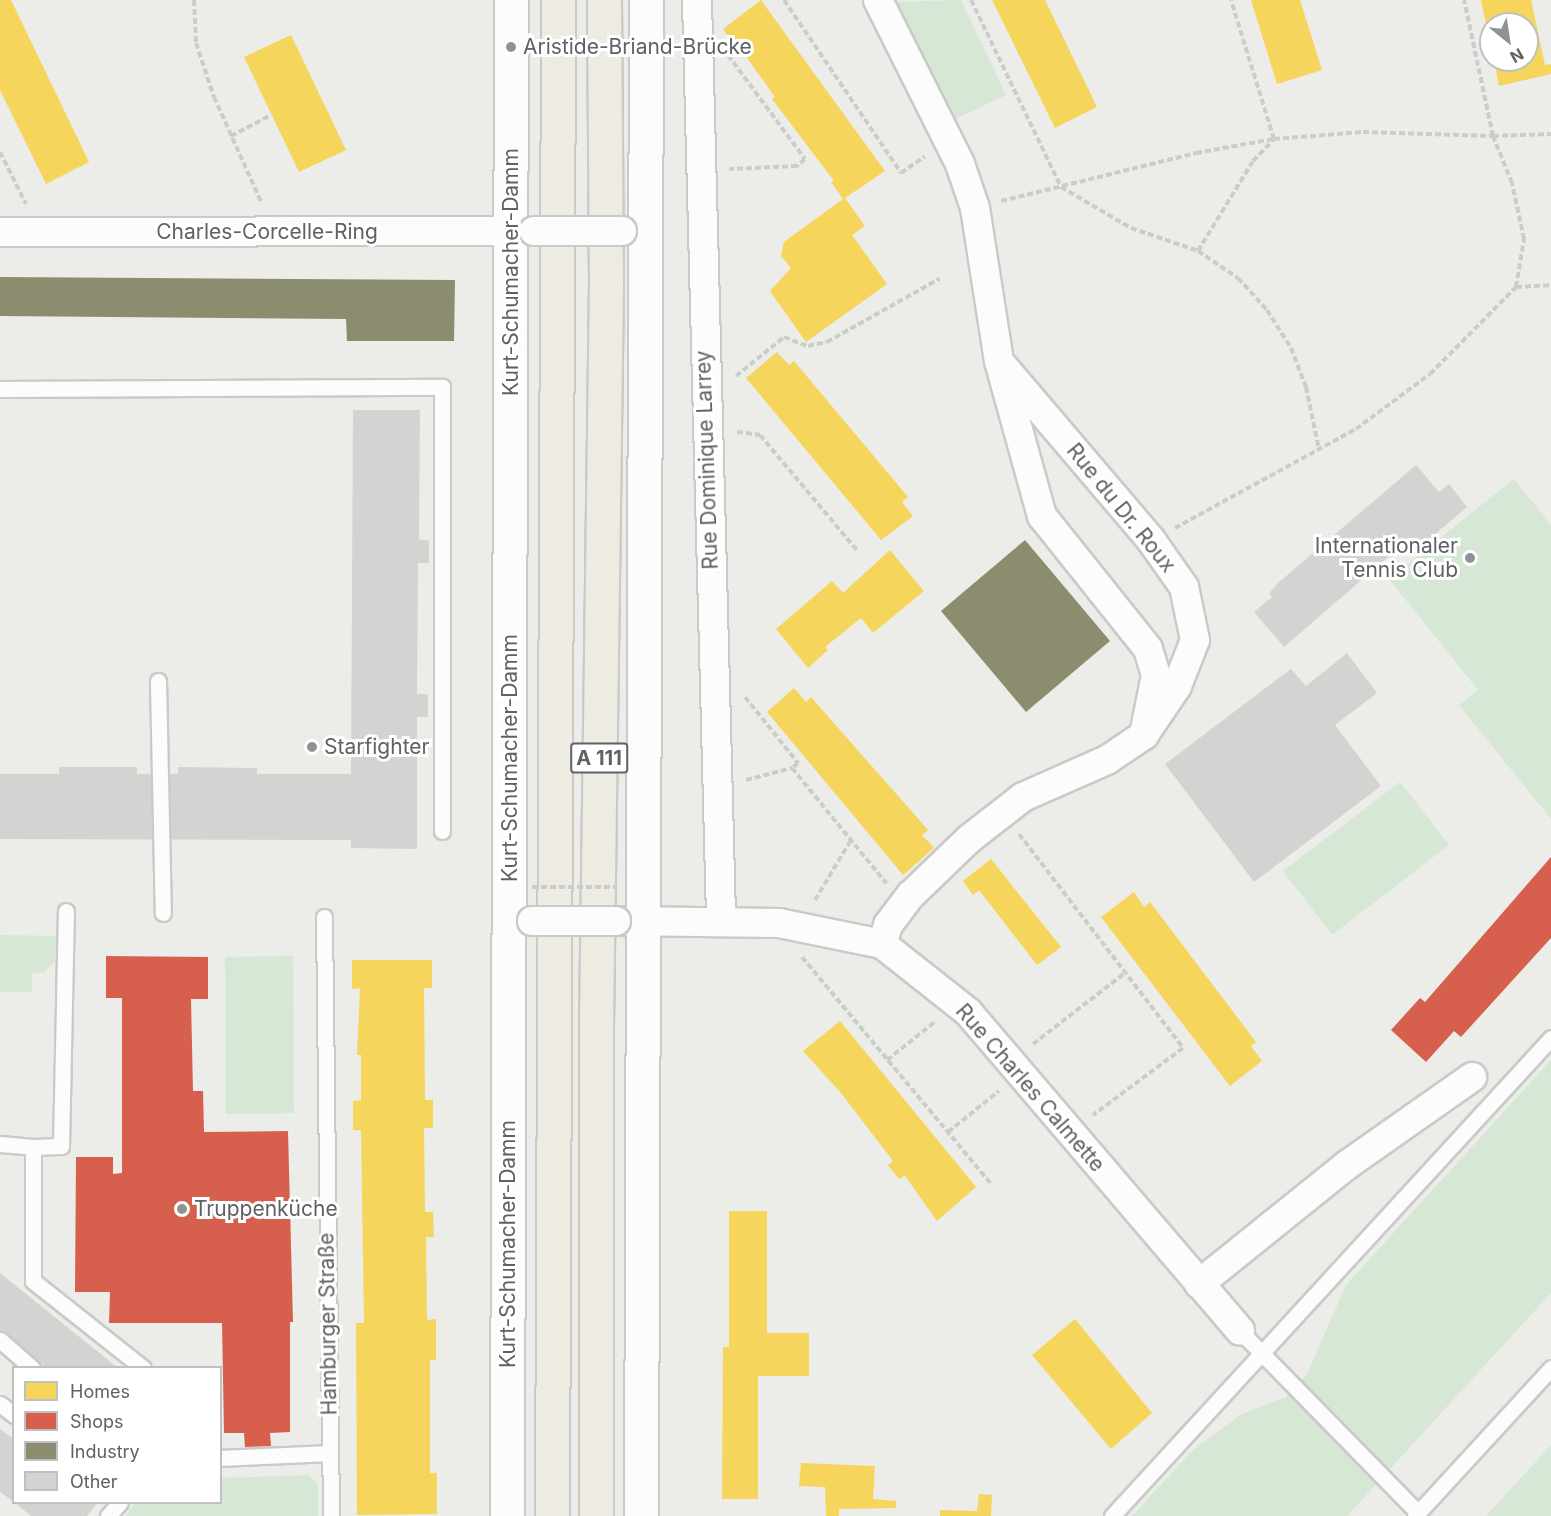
<!DOCTYPE html>
<meta charset="utf-8">
<style>
body{margin:0}
#map{position:relative;width:1551px;height:1516px;overflow:hidden;background:#ecece8;font-family:Inter,sans-serif}
div>[style]{position:absolute}
[style*='--x']{left:calc(var(--x)*1px);top:calc(var(--y)*1px);width:calc(var(--w)*1px);rotate:calc(var(--a)*1deg)}
.green>*{inset:0;background:#d7e7d5}
.homes>*{inset:0;background:#f6d55c}
.shops>*{inset:0;background:#d6604d}
.industry>*{inset:0;background:#8c8c6e}
.building>*{inset:0;background:#d3d3d1}
.path>*{height:4px;margin-top:-2px;transform-origin:0;background:repeating-linear-gradient(90deg,#c9cecb 0 6px,transparent 0 9px)}
.roads{filter:drop-shadow(2px 0 #cacac9) drop-shadow(-2px 0 #cacac9) drop-shadow(0 2px #cacac9) drop-shadow(0 -2px #cacac9)}
.service>*{height:15px;margin:-7.5px;padding:0 7.5px;transform-origin:7.5px;border-radius:7.5px;background:#fcfcfc}
.minor>*{height:28px;margin:-14px;padding:0 14px;transform-origin:14px;border-radius:14px;background:#fcfcfc}
.secondary>*{height:33px;margin:-16.5px;padding:0 16.5px;transform-origin:16.5px;border-radius:16.5px;background:#fcfcfc}
.motorway>*{height:33px;margin:-16.5px;padding:0 16.5px;transform-origin:16.5px;border-radius:16.5px;background:#eeebe3}
.path-bridge>*{height:4px;margin-top:-2px;transform-origin:0;background:repeating-linear-gradient(90deg,#c9cecb 0 6px,transparent 0 9px)}
.bridges{filter:drop-shadow(2px 0 #cacac9) drop-shadow(-2px 0 #cacac9) drop-shadow(0 2px #cacac9) drop-shadow(0 -2px #cacac9)}
.minor-bridge>*{height:28px;margin:-14px;padding:0 14px;transform-origin:14px;border-radius:14px;background:#fcfcfc}
.dots>*{width:16px;height:16px;translate:-50% -50%;box-sizing:border-box;border:3px solid #fff;border-radius:50%}
span{translate:-50% -50%;white-space:nowrap;text-align:center;line-height:1.15;-webkit-text-stroke:6px #fff;paint-order:stroke}
.shield-label span{padding:2px 4px;background:#fff;border:2px solid;border-radius:4px;-webkit-text-stroke-width:0}
.shield-label{font-size:20px;color:#5e6165;font-weight:700}
.poi-label{font-size:21px;color:#5e6165}
.left{translate:0 -50%;text-align:left}
.right{translate:-100% -50%;text-align:right}
.street-label{font-size:21px;color:#5e6165}
.legend{position:absolute;left:12px;top:1366px;width:210px;height:138px;box-sizing:border-box;background:#fff;border:2px solid #bfc0c1;margin:0;padding:8px 10px;list-style:none;font-size:18px;color:#5e6165}
.legend li{display:flex;align-items:center;gap:12px;height:30px}
.legend b{width:30px;border:2px solid #bfc0c1}
.north{position:absolute;left:1479px;top:12px;width:60px;height:60px;box-sizing:border-box;background:#fff;border:2px solid #bfc0c1;border-radius:50%;rotate:150deg;font-size:16px;font-weight:700;line-height:24px;text-align:center;color:#5e6165}
.north::after{content:'';display:block;margin:auto;width:21px;height:27px;background:#909293;clip-path:polygon(50% 0,100% 100%,50% 72%,0 100%)}
</style>
<div id="map">
<div class="green">
<div style="clip-path:polygon(961px 0,1006px 95px,951px 121px,894px 2px)"></div>
<div style="clip-path:polygon(1514px 479px,1551px 525px,1551px 819px,1459px 705px,1478px 690px,1389px 579px)"></div>
<div style="clip-path:polygon(1400px 782px,1449px 845px,1332px 935px,1283px 871px)"></div>
<div style="clip-path:polygon(0 935px,58px 936px,57px 959px,44px 972px,32px 974px,32px 992px,0 992px)"></div>
<div style="clip-path:polygon(293px 956px,294px 1113px,226px 1114px,225px 957px)"></div>
<div style="clip-path:polygon(1551px 1060px,1551px 1293px,1347px 1516px,1132px 1516px,1194px 1449px,1242px 1414px,1286px 1397px,1307px 1374px,1346px 1285px)"></div>
<div style="clip-path:polygon(1551px 1445px,1551px 1516px,1486px 1516px)"></div>
<div style="clip-path:polygon(309px 1475px,318px 1485px,318px 1516px,125px 1516px,136px 1503px,220px 1502px,221px 1478px)"></div>
</div>
<div class="homes">
<div style="clip-path:polygon(0 0,11px 0,89px 162px,46px 184px,0 90px)"></div>
<div style="clip-path:polygon(761px 0,885px 171px,845px 198px,865px 226px,852px 235px,887px 284px,806px 342px,770px 291px,791px 268px,781px 256px,784px 242px,843px 199px,831px 182px,834px 181px,772px 99px,775px 97px,737px 44px,735px 46px,723px 29px)"></div>
<div style="clip-path:polygon(992px 0,1045px 0,1097px 107px,1055px 128px)"></div>
<div style="clip-path:polygon(1251px 0,1300px 0,1322px 70px,1277px 84px)"></div>
<div style="clip-path:polygon(1481px 0,1531px 0,1545px 65px,1551px 64px,1551px 74px,1499px 86px,1494px 60px,1527px 60px,1527px 24px,1491px 24px,1490px 43px)"></div>
<div style="clip-path:polygon(291px 35px,346px 150px,299px 172px,244px 57px)"></div>
<div style="clip-path:polygon(777px 352px,789px 365px,794px 361px,908px 497px,902px 502px,913px 516px,881px 540px,746px 378px)"></div>
<div style="clip-path:polygon(890px 550px,924px 591px,873px 633px,861px 618px,825px 647px,828px 650px,808px 668px,776px 629px,832px 581px,843px 593px)"></div>
<div style="clip-path:polygon(794px 688px,806px 702px,811px 697px,928px 830px,922px 835px,934px 848px,903px 875px,767px 712px)"></div>
<div style="clip-path:polygon(991px 859px,1061px 947px,1037px 965px,979px 890px,973px 895px,963px 881px)"></div>
<div style="clip-path:polygon(1134px 892px,1144px 907px,1150px 902px,1256px 1042px,1251px 1046px,1262px 1061px,1230px 1086px,1101px 917px)"></div>
<div style="clip-path:polygon(352px 960px,432px 960px,432px 988px,424px 988px,425px 1100px,433px 1100px,433px 1128px,424px 1128px,425px 1212px,433px 1212px,434px 1237px,426px 1237px,427px 1320px,436px 1319px,436px 1360px,430px 1360px,430px 1473px,437px 1473px,437px 1514px,357px 1515px,356px 1323px,364px 1323px,361px 1130px,353px 1130px,353px 1101px,361px 1100px,361px 1055px,357px 1055px,360px 988px,352px 989px)"></div>
<div style="clip-path:polygon(840px 1021px,976px 1187px,937px 1221px,905px 1176px,899px 1179px,888px 1165px,893px 1161px,841px 1093px,803px 1051px)"></div>
<div style="clip-path:polygon(729px 1211px,767px 1211px,767px 1333px,809px 1333px,809px 1376px,758px 1376px,758px 1499px,722px 1499px,723px 1347px,729px 1347px)"></div>
<div style="clip-path:polygon(1075px 1319px,1152px 1413px,1111px 1449px,1032px 1355px)"></div>
<div style="clip-path:polygon(801px 1463px,875px 1466px,873px 1499px,896px 1501px,896px 1508px,839px 1509px,839px 1516px,826px 1516px,825px 1487px,799px 1486px)"></div>
<div style="clip-path:polygon(979px 1494px,992px 1495px,991px 1516px,940px 1516px,940px 1510px,977px 1511px)"></div>
</div>
<div class="shops">
<div style="clip-path:polygon(1551px 857px,1551px 938px,1461px 1037px,1454px 1031px,1426px 1062px,1391px 1030px,1420px 998px,1425px 1002px)"></div>
<div style="clip-path:polygon(106px 956px,208px 957px,208px 999px,191px 999px,193px 1091px,203px 1091px,204px 1132px,288px 1131px,293px 1322px,290px 1322px,290px 1432px,270px 1433px,271px 1446px,245px 1447px,244px 1433px,224px 1433px,222px 1323px,109px 1323px,110px 1292px,75px 1292px,76px 1157px,113px 1157px,113px 1174px,122px 1173px,122px 998px,106px 998px)"></div>
</div>
<div class="industry">
<div style="clip-path:polygon(0 277px,455px 280px,454px 341px,347px 341px,346px 319px,0 316px)"></div>
<div style="clip-path:polygon(1025px 540px,1110px 641px,1026px 712px,941px 611px)"></div>
</div>
<div class="building">
<div style="clip-path:polygon(353px 410px,420px 410px,419px 540px,429px 540px,429px 563px,418px 563px,417px 694px,428px 694px,428px 717px,417px 717px,417px 849px,351px 848px,351px 840px,0 839px,0 774px,59px 774px,59px 767px,137px 767px,137px 774px,178px 774px,178px 767px,257px 768px,257px 774px,351px 774px)"></div>
<div style="clip-path:polygon(1416px 465px,1439px 492px,1449px 484px,1467px 507px,1420px 547px,1411px 537px,1284px 647px,1254px 612px,1272px 597px,1269px 593px,1278px 583px)"></div>
<div style="clip-path:polygon(1347px 653px,1377px 693px,1335px 725px,1381px 786px,1254px 882px,1165px 764px,1291px 669px,1306px 686px)"></div>
<div style="clip-path:polygon(0 1273px,118px 1368px,47px 1368px,0 1330px)"></div>
<div style="clip-path:polygon(0 1429px,14px 1439px,14px 1502px,0 1492px)"></div>
<div style="clip-path:polygon(14px 1502px,93px 1502px,96px 1505px,87px 1516px,31px 1516px)"></div>
</div>
<div class="path">
<div style="--x:194;--y:0;--w:43;--a:87.3"></div>
<div style="--x:196;--y:43;--w:57;--a:71.6"></div>
<div style="--x:214;--y:97;--w:117;--a:65.8"></div>
<div style="--x:784;--y:0;--w:209;--a:55.9"></div>
<div style="--x:901;--y:173;--w:29;--a:-35"></div>
<div style="--x:971;--y:0;--w:208;--a:64.3"></div>
<div style="--x:1061;--y:187;--w:81;--a:30.4"></div>
<div style="--x:1131;--y:228;--w:71;--a:18.9"></div>
<div style="--x:1198;--y:251;--w:48;--a:34"></div>
<div style="--x:1238;--y:278;--w:43;--a:47.8"></div>
<div style="--x:1267;--y:310;--w:45;--a:57.7"></div>
<div style="--x:1291;--y:348;--w:42;--a:69"></div>
<div style="--x:1306;--y:387;--w:64;--a:78.3"></div>
<div style="--x:728;--y:55;--w:129;--a:53.5"></div>
<div style="--x:805;--y:159;--w:11;--a:139"></div>
<div style="--x:797;--y:166;--w:68;--a:177.5"></div>
<div style="--x:231;--y:136;--w:45;--a:-27.7"></div>
<div style="--x:0;--y:152;--w:58;--a:63.4"></div>
<div style="--x:1001;--y:201;--w:201;--a:-13.8"></div>
<div style="--x:1196;--y:153;--w:79;--a:-10.2"></div>
<div style="--x:1274;--y:139;--w:89;--a:-4.5"></div>
<div style="--x:1363;--y:132;--w:130;--a:1.8"></div>
<div style="--x:1493;--y:136;--w:58;--a:-2"></div>
<div style="--x:1198;--y:251;--w:105;--a:-58.6"></div>
<div style="--x:1253;--y:161;--w:30;--a:-46"></div>
<div style="--x:1274;--y:139;--w:145;--a:-107.2"></div>
<div style="--x:1516;--y:287;--w:35;--a:-3"></div>
<div style="--x:736;--y:376;--w:62;--a:-39.1"></div>
<div style="--x:784;--y:337;--w:26;--a:21"></div>
<div style="--x:808;--y:346;--w:19;--a:-12"></div>
<div style="--x:827;--y:342;--w:129;--a:-29.4"></div>
<div style="--x:737;--y:432;--w:23;--a:7"></div>
<div style="--x:760;--y:435;--w:150;--a:49.9"></div>
<div style="--x:1175;--y:528;--w:206;--a:-28.7"></div>
<div style="--x:1356;--y:429;--w:92;--a:-36.6"></div>
<div style="--x:1430;--y:374;--w:122;--a:-45.3"></div>
<div style="--x:1516;--y:287;--w:49;--a:-80.5"></div>
<div style="--x:1524;--y:239;--w:57;--a:-102.1"></div>
<div style="--x:1512;--y:183;--w:51;--a:-112"></div>
<div style="--x:1493;--y:136;--w:139;--a:-102"></div>
<div style="--x:745;--y:697;--w:85;--a:51.2"></div>
<div style="--x:798;--y:763;--w:8;--a:140"></div>
<div style="--x:792;--y:768;--w:149;--a:50.7"></div>
<div style="--x:746;--y:780;--w:48;--a:-14.6"></div>
<div style="--x:1019;--y:834;--w:270;--a:52.5"></div>
<div style="--x:1183;--y:1048;--w:112;--a:143.3"></div>
<div style="--x:815;--y:900;--w:70;--a:-59"></div>
<div style="--x:802;--y:957;--w:297;--a:50.2"></div>
<div style="--x:1033;--y:1044;--w:116;--a:-37.7"></div>
<div style="--x:887;--y:1060;--w:63;--a:-38.5"></div>
<div style="--x:948;--y:1132;--w:65;--a:-38.8"></div>
</div>
<div class="roads">
<div class="service">
<div style="--x:0;--y:389;--w:442;--a:-0.3"></div>
<div style="--x:442;--y:387;--w:444;--a:90"></div>
<div style="--x:158;--y:681;--w:232;--a:88.8"></div>
<div style="--x:324;--y:917;--w:599;--a:89.33"></div>
<div style="--x:0;--y:1144;--w:33;--a:5"></div>
<div style="--x:33;--y:1147;--w:134;--a:90"></div>
<div style="--x:33;--y:1281;--w:140;--a:38.3"></div>
<div style="--x:33;--y:1147;--w:28;--a:-2"></div>
<div style="--x:61;--y:1146;--w:235;--a:-88.8"></div>
<div style="--x:1240;--y:1331;--w:255;--a:45.6"></div>
<div style="--x:0;--y:1340;--w:43;--a:41.2"></div>
<div style="--x:0;--y:1404;--w:18;--a:38"></div>
<div style="--x:220;--y:1458;--w:109;--a:-2.6"></div>
<div style="--x:108;--y:1516;--w:18;--a:-49"></div>
<div style="--x:1112;--y:1516;--w:649;--a:-47.44"></div>
<div style="--x:1415;--y:1516;--w:201;--a:-47.4"></div>
</div>
<div class="minor">
<div style="--x:697;--y:0;--w:919;--a:88.5"></div>
<div style="--x:878;--y:0;--w:183;--a:63.4"></div>
<div style="--x:960;--y:164;--w:46;--a:71.2"></div>
<div style="--x:975;--y:208;--w:155;--a:81.1"></div>
<div style="--x:999;--y:361;--w:161;--a:74.5"></div>
<div style="--x:1042;--y:516;--w:170;--a:51.4"></div>
<div style="--x:1148;--y:649;--w:27;--a:73"></div>
<div style="--x:1156;--y:675;--w:61;--a:101.3"></div>
<div style="--x:0;--y:232;--w:532;--a:-0.11"></div>
<div style="--x:620;--y:921;--w:159;--a:0.7"></div>
<div style="--x:779;--y:923;--w:105;--a:11.5"></div>
<div style="--x:882;--y:944;--w:110;--a:38.3"></div>
<div style="--x:968;--y:1012;--w:419;--a:49.5"></div>
<div style="--x:882;--y:944;--w:20;--a:-72"></div>
<div style="--x:888;--y:925;--w:38;--a:-53"></div>
<div style="--x:911;--y:895;--w:81;--a:-44"></div>
<div style="--x:969;--y:839;--w:68;--a:-37.9"></div>
<div style="--x:1023;--y:797;--w:92;--a:-23.8"></div>
<div style="--x:1107;--y:760;--w:45;--a:-34"></div>
<div style="--x:1144;--y:735;--w:59;--a:-56"></div>
<div style="--x:1177;--y:686;--w:49;--a:-68.6"></div>
<div style="--x:1195;--y:640;--w:54;--a:-101.7"></div>
<div style="--x:1184;--y:587;--w:57;--a:-125.1"></div>
<div style="--x:1151;--y:540;--w:227;--a:-130.4"></div>
<div style="--x:1199;--y:1284;--w:190;--a:-38.8"></div>
<div style="--x:1347;--y:1165;--w:153;--a:-35.1"></div>
</div>
<div class="secondary">
<div style="--x:507;--y:1516;--w:1516;--a:-89.85"></div>
<div style="--x:641;--y:1516;--w:1516;--a:-89.81"></div>
</div>
<div class="motorway">
<div style="--x:552;--y:1516;--w:1516;--a:-89.77"></div>
<div style="--x:596;--y:1516;--w:490;--a:-90"></div>
<div style="--x:596;--y:1026;--w:740;--a:-89.23"></div>
<div style="--x:606;--y:286;--w:286;--a:-90.4"></div>
</div>
</div>
<div class="path-bridge">
<div style="--x:532;--y:887;--w:84;--a:0"></div>
</div>
<div class="bridges">
<div class="minor-bridge">
<div style="--x:534;--y:231;--w:88;--a:0"></div>
<div style="--x:532;--y:921;--w:84;--a:0"></div>
</div>
</div>
<div class="dots">
<div style="left:511px;top:47px;background:#909293"></div>
<div style="left:1470px;top:558px;background:#909293"></div>
<div style="left:312px;top:747px;background:#909293"></div>
<div style="left:182px;top:1209px;background:#909293"></div>
</div>
<div class="shield-label">
<span style="left:599px;top:758px">A 111</span>
</div>
<div class="poi-label">
<span class="left" style="left:523px;top:47px">Aristide-Briand-Brücke</span>
<span class="right" style="left:1458px;top:558px">Internationaler<br>Tennis Club</span>
<span class="left" style="left:324px;top:747px">Starfighter</span>
<span class="left" style="left:194px;top:1209px">Truppenküche</span>
</div>
<div class="street-label">
<span style="left:267px;top:232px">Charles-Corcelle-Ring</span>
<span style="left:511px;top:272px;rotate:-90deg">Kurt-Schumacher-Damm</span>
<span style="left:707px;top:460px;rotate:-92deg">Rue Dominique Larrey</span>
<span style="left:1121px;top:508px;rotate:51deg">Rue du Dr. Roux</span>
<span style="left:510px;top:758px;rotate:-90deg">Kurt-Schumacher-Damm</span>
<span style="left:1030px;top:1088px;rotate:49deg">Rue Charles Calmette</span>
<span style="left:508px;top:1244px;rotate:-90deg">Kurt-Schumacher-Damm</span>
<span style="left:328px;top:1324px;rotate:-91deg">Hamburger Straße</span>
</div>
<ul class="legend">
<li><b style="height:16px;background:#f6d55c"></b>Homes</li>
<li><b style="height:16px;background:#d6604d"></b>Shops</li>
<li><b style="height:16px;background:#8c8c6e"></b>Industry</li>
<li><b style="height:16px;background:#d3d3d1"></b>Other</li>
</ul>
<div class="north">N</div>
</div>
